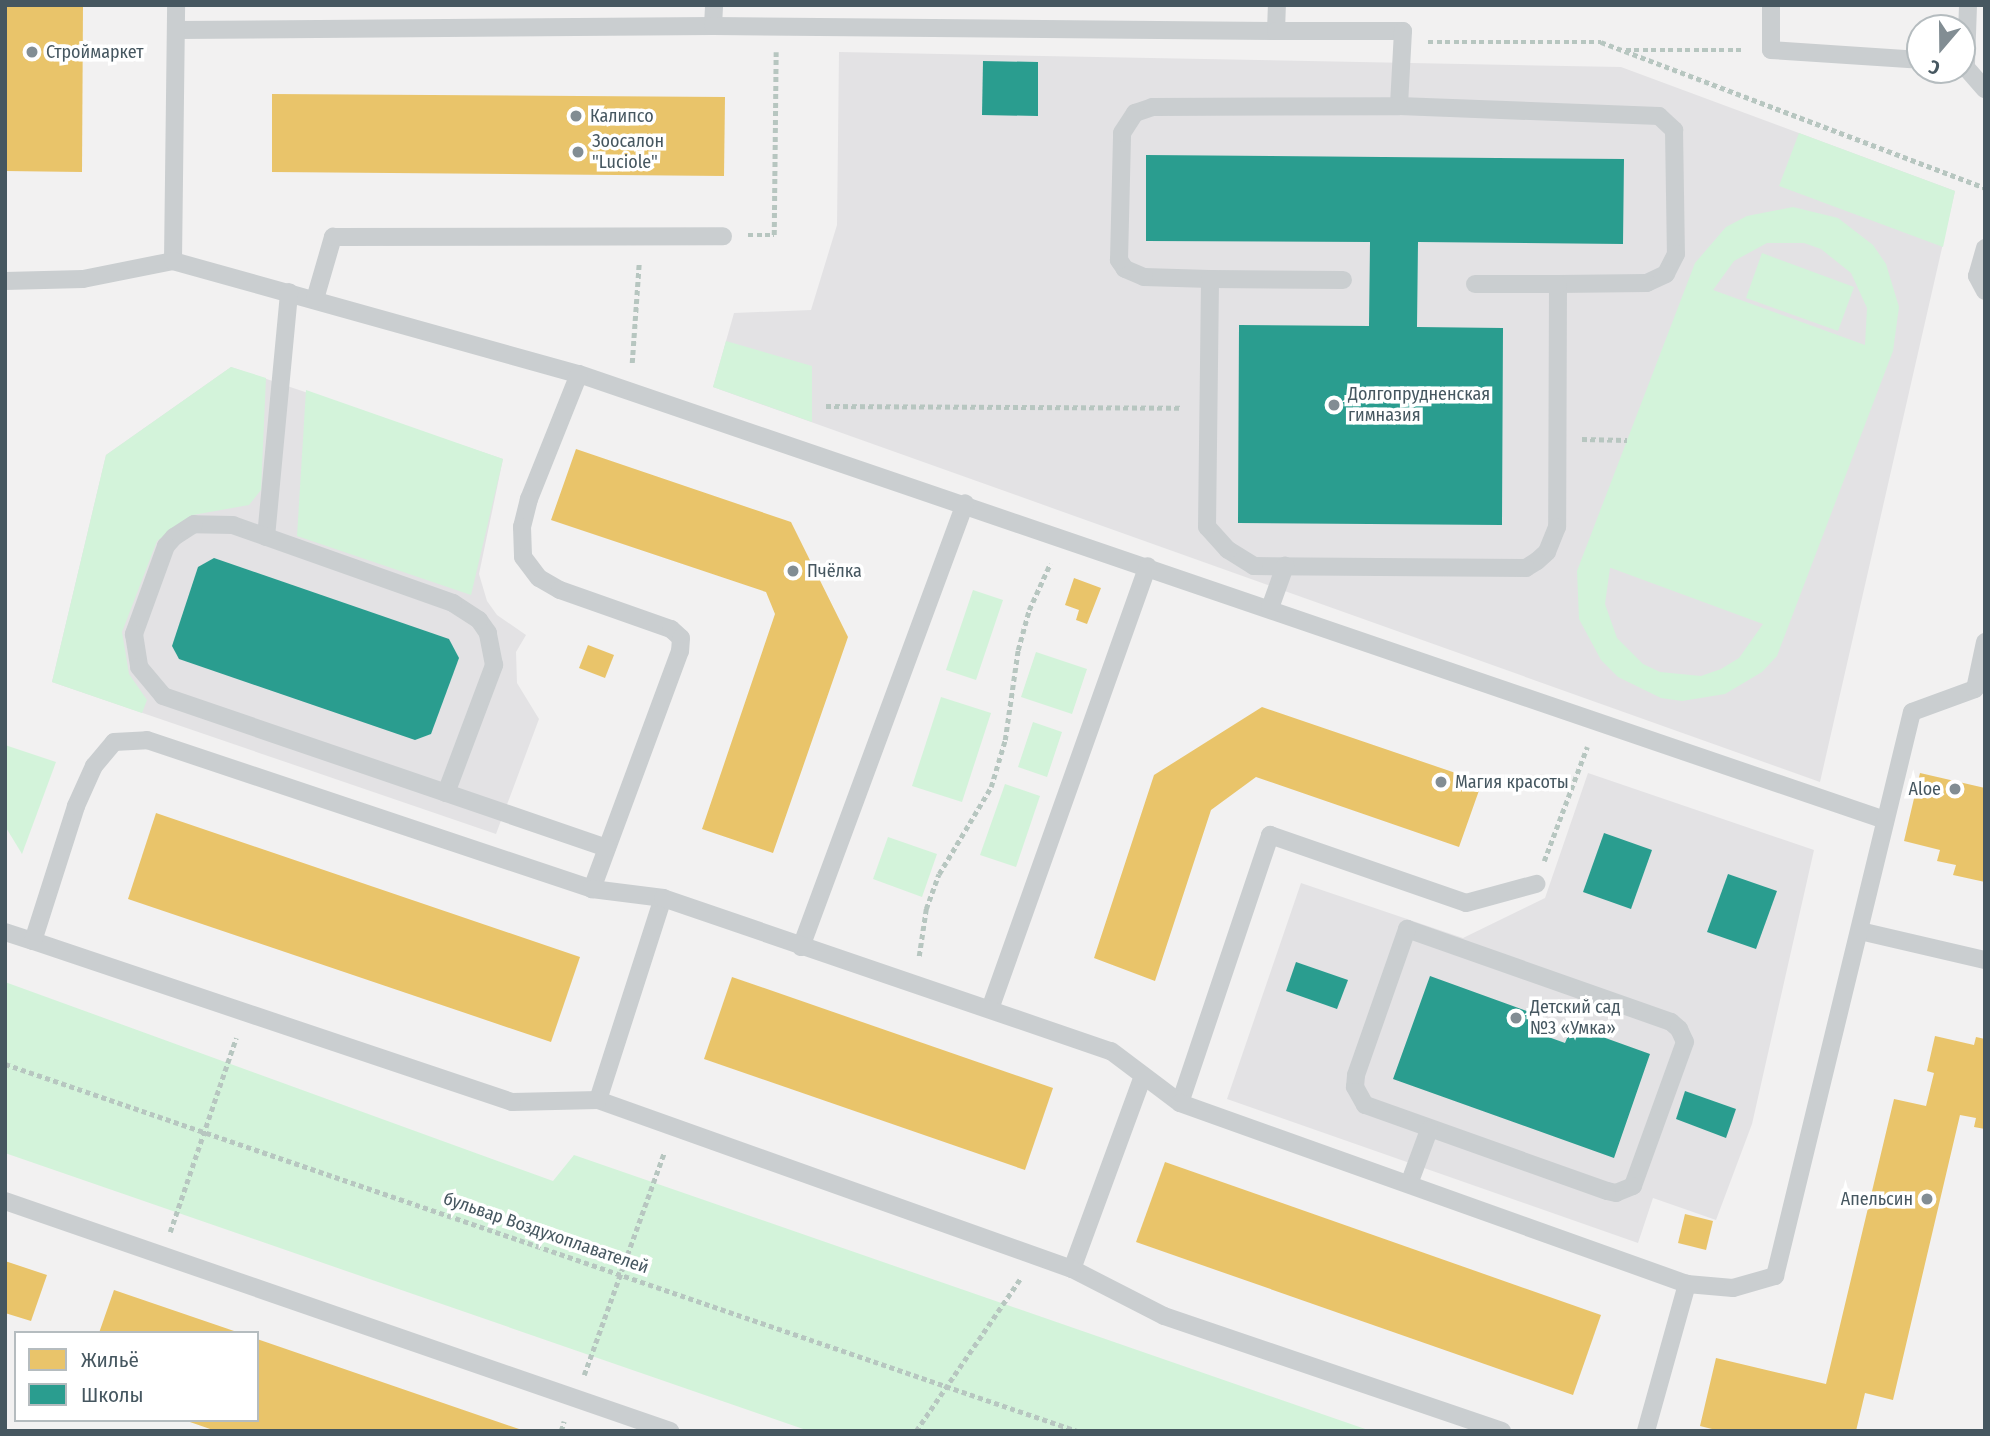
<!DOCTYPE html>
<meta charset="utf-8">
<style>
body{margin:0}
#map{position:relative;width:1990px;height:1436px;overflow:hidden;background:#f2f1f1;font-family:"Fira Sans Condensed",sans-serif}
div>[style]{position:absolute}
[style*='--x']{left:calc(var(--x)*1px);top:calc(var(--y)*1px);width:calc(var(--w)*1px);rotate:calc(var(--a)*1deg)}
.education>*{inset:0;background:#e3e2e4}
.green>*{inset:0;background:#d3f3da}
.homes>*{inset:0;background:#e9c46a}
.schools>*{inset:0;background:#2a9d8f}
.path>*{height:4.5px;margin-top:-2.25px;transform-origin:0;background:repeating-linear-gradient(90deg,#b7c6c0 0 5px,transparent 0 8.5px)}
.lane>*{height:18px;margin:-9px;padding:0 9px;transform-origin:9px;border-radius:9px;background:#caced0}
.dots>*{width:19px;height:19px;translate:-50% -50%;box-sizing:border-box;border:4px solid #fff;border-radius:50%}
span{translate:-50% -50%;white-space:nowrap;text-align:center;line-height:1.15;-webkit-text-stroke:7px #fff;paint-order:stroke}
.poi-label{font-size:18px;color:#465760}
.left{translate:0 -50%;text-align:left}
.right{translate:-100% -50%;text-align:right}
.street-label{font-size:18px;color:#465760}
.frame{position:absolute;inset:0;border:7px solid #465760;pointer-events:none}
.legend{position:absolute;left:14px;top:1331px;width:245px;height:91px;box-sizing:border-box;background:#fff;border:2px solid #b5bcbf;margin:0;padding:9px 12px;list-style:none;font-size:21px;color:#465760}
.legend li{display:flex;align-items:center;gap:14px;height:35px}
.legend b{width:35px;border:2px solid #b5bcbf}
.north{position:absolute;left:1906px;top:14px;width:70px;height:70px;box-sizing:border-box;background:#fff;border:2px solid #b5bcbf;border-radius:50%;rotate:200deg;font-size:19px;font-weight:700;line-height:28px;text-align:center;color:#465760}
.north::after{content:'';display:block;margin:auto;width:24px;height:32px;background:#828d93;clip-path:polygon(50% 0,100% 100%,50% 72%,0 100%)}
</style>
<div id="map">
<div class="education">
<div style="clip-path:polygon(839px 52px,1621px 67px,1955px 191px,1820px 782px,713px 387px,734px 313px,811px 310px,837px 225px)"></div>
<div style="clip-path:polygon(231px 367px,503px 459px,479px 574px,487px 601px,497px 615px,526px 635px,516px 652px,517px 683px,539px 719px,496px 834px,52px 682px,106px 455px)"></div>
<div style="clip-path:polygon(1588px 773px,1814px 850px,1752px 1124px,1716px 1220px,1653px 1198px,1638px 1243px,1227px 1099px,1301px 883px,1463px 938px,1545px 898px)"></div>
</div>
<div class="green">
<div style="clip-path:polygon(1799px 133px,1955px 191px,1943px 247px,1779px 186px)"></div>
<div style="clip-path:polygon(evenodd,1793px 207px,1838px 218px,1873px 245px,1886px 264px,1899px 307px,1893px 351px,1777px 656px,1762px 672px,1725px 694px,1682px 701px,1661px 698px,1618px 677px,1601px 660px,1579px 619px,1577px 571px,1695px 263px,1726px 227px,1747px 216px,1793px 207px,1767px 243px,1804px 243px,1821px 249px,1851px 273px,1867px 308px,1865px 345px,1713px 290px,1734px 261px,1767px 243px,1793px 207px,1610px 568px,1611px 568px,1763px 624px,1739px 658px,1721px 669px,1701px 676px,1660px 672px,1643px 664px,1617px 638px,1605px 604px,1610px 568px)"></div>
<div style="clip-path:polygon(1762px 253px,1854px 287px,1838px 331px,1746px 298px)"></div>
<div style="clip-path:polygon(726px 341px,812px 366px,812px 422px,713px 387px)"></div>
<div style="clip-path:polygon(231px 367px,266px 378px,261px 490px,249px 505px,193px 515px,157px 541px,122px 632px,129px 674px,147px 700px,142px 713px,52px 682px,106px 455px)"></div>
<div style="clip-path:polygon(306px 390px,503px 459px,471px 595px,297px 536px)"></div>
<div style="clip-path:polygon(973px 590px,1003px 600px,976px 680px,946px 670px)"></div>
<div style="clip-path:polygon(1036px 652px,1087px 669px,1072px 714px,1021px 697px)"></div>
<div style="clip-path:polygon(941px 697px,991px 713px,962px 802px,912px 786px)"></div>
<div style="clip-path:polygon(1033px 722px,1062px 732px,1047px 777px,1018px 767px)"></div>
<div style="clip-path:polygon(5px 745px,56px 762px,22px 854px,5px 826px)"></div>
<div style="clip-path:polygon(1005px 784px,1040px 796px,1016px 867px,980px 855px)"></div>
<div style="clip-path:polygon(888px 837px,937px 854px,922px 897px,873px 879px)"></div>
<div style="clip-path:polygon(5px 982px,553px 1181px,574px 1155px,1371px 1431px,809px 1431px,5px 1153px)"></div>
</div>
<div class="homes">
<div style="clip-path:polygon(5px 5px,83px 5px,82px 172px,5px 171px)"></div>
<div style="clip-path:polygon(272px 94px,725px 97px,724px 176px,272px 172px)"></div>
<div style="clip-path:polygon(576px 449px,791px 522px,848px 637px,773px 853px,702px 829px,775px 614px,766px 592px,551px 520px)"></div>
<div style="clip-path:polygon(1074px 578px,1101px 588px,1087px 624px,1076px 620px,1079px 610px,1065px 605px)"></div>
<div style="clip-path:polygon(588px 645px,614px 655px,605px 678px,579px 668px)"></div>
<div style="clip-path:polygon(1262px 707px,1482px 782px,1459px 847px,1256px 777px,1211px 810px,1155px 981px,1094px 958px,1154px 775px)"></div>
<div style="clip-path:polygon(1920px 773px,1985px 788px,1985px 882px,1953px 875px,1956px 865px,1937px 861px,1940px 850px,1904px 841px)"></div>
<div style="clip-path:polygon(156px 813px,580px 957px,551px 1042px,128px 899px)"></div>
<div style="clip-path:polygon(732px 977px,1053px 1088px,1025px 1170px,704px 1059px)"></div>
<div style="clip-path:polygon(1935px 1036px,1974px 1045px,1976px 1037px,1985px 1039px,1985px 1129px,1974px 1127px,1976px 1118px,1960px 1115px,1893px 1400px,1865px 1393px,1856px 1431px,1720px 1431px,1700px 1426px,1716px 1358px,1826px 1384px,1894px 1099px,1926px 1106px,1934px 1073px,1927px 1071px)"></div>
<div style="clip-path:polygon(1165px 1162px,1601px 1315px,1573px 1395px,1136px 1242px)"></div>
<div style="clip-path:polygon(1685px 1214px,1713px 1221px,1706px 1250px,1678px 1243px)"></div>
<div style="clip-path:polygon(5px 1261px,47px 1275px,31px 1321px,5px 1313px)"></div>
<div style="clip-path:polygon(114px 1290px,237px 1332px,237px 1333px,99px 1333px)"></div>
<div style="clip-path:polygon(257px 1339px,522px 1430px,522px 1431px,216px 1431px,187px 1421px,257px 1420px)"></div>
</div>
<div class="schools">
<div style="clip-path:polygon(983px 61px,1038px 62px,1038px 116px,982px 115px)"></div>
<div style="clip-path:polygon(1146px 155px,1624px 159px,1623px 244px,1418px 242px,1417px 327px,1503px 328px,1502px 525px,1238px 523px,1239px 325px,1369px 326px,1370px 242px,1146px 241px)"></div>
<div style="clip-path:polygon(214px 558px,449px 639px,459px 658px,431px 734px,415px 740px,179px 659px,172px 646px,198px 567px)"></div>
<div style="clip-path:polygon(1604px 833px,1652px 850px,1631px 909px,1583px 892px)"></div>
<div style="clip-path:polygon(1728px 874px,1777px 891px,1756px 949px,1707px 932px)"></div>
<div style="clip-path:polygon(1296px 962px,1348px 980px,1337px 1009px,1286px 991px)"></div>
<div style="clip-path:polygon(1430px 976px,1535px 1014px,1529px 1030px,1565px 1043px,1572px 1026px,1650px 1054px,1614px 1158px,1393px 1079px)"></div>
<div style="clip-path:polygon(1685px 1091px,1736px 1109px,1726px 1138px,1676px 1119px)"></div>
</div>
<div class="path">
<div style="--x:1428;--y:42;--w:173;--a:0"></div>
<div style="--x:1601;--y:42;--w:411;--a:20.8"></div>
<div style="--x:1626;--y:50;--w:118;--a:0"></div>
<div style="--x:748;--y:235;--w:26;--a:0"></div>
<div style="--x:774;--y:235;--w:183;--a:-89.4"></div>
<div style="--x:632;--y:363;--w:100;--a:-86"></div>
<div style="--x:826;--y:406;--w:357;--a:0.3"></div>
<div style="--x:1582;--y:439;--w:45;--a:1.3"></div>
<div style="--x:1544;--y:861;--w:122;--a:-69.3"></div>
<div style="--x:919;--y:956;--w:48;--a:-81.5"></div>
<div style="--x:926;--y:909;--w:37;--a:-70"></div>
<div style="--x:939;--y:874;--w:101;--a:-59.1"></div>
<div style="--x:991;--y:787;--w:49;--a:-73.4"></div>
<div style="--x:1005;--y:740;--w:91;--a:-81.8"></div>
<div style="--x:1018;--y:650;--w:41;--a:-74.6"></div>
<div style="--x:1029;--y:610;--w:51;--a:-65.5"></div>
<div style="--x:5;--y:1064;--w:1133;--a:18.9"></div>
<div style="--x:170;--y:1232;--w:205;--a:-71.2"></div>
<div style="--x:584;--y:1375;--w:236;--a:-70.2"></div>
<div style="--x:561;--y:1431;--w:10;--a:-73"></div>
<div style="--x:916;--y:1431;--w:184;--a:-55.6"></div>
</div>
<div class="lane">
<div style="--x:1771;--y:5;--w:45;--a:90"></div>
<div style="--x:1771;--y:50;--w:149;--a:3.8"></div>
<div style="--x:713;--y:26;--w:21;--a:-87"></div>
<div style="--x:176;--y:30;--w:537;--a:-0.43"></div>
<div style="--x:713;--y:26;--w:563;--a:0.51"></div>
<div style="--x:1276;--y:31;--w:26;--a:-88"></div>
<div style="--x:1276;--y:31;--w:127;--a:0"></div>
<div style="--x:1403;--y:31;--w:75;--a:93.1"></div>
<div style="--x:1399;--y:106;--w:260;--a:2.2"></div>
<div style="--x:1659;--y:116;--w:21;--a:43"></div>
<div style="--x:1674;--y:130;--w:124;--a:89.1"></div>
<div style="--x:1676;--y:254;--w:22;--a:117"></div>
<div style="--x:1666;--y:274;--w:21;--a:155"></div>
<div style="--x:1647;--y:283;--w:89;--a:179.4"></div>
<div style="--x:1558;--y:284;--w:243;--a:90.2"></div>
<div style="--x:1557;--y:527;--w:27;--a:112"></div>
<div style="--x:1547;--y:552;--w:13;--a:138"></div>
<div style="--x:1537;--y:561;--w:13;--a:148"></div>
<div style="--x:1526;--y:568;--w:272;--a:-179.6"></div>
<div style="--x:1254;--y:566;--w:31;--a:-148"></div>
<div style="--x:1228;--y:550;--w:31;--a:-132"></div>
<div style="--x:1207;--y:527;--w:248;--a:-89.3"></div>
<div style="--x:1210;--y:279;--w:66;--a:-178.3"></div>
<div style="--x:1144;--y:277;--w:21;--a:-157"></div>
<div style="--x:1125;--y:269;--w:11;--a:-124"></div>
<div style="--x:1119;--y:260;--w:127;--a:-88.6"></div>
<div style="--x:1122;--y:133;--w:24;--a:-57"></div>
<div style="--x:1135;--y:113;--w:18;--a:-19"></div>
<div style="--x:1152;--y:107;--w:247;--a:-0.2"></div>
<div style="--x:1962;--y:63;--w:35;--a:49"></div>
<div style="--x:1966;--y:63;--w:58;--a:-88"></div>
<div style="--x:1985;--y:248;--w:29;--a:106"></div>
<div style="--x:1977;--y:276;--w:17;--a:62"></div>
<div style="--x:173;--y:261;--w:256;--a:-89.3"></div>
<div style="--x:1210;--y:279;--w:133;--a:0.4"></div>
<div style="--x:5;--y:281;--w:78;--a:-1.5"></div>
<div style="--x:83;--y:279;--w:92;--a:-11.3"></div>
<div style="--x:173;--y:261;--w:421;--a:15.6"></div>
<div style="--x:579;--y:374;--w:1380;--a:18.86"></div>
<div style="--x:1475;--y:284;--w:83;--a:0"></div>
<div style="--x:315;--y:299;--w:65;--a:-73.8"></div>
<div style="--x:333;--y:237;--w:390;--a:-0.1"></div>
<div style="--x:579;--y:374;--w:135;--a:111.8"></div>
<div style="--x:529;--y:499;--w:29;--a:104"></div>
<div style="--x:522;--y:527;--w:30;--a:88"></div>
<div style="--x:523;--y:557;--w:26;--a:53"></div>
<div style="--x:539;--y:578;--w:24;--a:30"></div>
<div style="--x:560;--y:590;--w:118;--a:19.4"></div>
<div style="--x:671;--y:629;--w:13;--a:42"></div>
<div style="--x:681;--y:638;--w:13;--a:94"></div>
<div style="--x:680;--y:651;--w:254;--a:110.3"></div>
<div style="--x:266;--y:537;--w:246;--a:-84.6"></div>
<div style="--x:1270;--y:608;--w:45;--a:-70.3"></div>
<div style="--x:446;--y:793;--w:137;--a:-69.4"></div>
<div style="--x:494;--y:665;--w:33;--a:-101"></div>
<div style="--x:488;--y:633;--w:16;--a:-125"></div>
<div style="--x:479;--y:620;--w:31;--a:-147"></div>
<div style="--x:453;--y:603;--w:233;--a:-160.5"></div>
<div style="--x:233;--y:525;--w:39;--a:-179"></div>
<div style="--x:194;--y:524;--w:24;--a:147"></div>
<div style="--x:174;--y:537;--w:12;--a:132"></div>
<div style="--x:166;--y:546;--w:94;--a:110"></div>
<div style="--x:134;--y:634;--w:33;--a:81"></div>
<div style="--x:139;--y:667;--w:38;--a:50"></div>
<div style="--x:163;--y:696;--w:469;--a:18.9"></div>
<div style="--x:1407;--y:929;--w:280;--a:19.4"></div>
<div style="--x:1671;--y:1022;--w:11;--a:41"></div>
<div style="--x:1679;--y:1029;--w:14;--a:65"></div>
<div style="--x:1685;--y:1042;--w:153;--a:109.9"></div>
<div style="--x:1633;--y:1186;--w:18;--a:158"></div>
<div style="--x:1616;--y:1193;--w:9;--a:-167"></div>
<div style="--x:1607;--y:1191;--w:257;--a:-160.4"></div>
<div style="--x:1365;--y:1105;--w:21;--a:-119"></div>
<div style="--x:1355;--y:1087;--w:12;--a:-85"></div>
<div style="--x:1356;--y:1075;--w:155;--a:-70.7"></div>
<div style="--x:1860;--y:931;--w:128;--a:13.1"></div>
<div style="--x:5;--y:932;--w:29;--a:18"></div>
<div style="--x:801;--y:947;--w:473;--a:-69.7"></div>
<div style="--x:990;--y:1009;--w:470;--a:-70.4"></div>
<div style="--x:598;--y:1100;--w:212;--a:-72.2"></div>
<div style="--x:1180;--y:1103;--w:283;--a:-71.4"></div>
<div style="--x:1270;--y:835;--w:207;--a:19.1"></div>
<div style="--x:1466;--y:903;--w:73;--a:-15.2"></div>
<div style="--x:1409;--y:1184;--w:58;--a:-69.7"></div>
<div style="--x:5;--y:1201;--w:704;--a:19.08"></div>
<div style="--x:1072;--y:1269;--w:206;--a:-69.8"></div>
<div style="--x:1502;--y:1431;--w:357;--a:-161.2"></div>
<div style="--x:1164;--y:1316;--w:103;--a:-152.9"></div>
<div style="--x:1072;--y:1269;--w:503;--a:-160.38"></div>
<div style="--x:598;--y:1100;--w:86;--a:178.7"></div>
<div style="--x:512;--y:1102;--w:505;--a:-161.42"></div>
<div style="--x:33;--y:941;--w:142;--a:-72.3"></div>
<div style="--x:76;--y:806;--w:44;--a:-65.8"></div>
<div style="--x:94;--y:766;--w:31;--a:-50"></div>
<div style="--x:114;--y:742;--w:33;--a:-3"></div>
<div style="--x:147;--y:740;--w:469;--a:18.5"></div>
<div style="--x:592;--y:889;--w:72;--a:7.2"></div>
<div style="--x:663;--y:898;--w:473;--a:18.9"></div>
<div style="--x:1111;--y:1051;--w:86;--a:37"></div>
<div style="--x:1180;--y:1103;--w:538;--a:19.65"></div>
<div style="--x:1646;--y:1431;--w:153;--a:-74.4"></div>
<div style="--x:1687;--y:1284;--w:46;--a:5"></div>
<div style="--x:1733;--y:1288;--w:44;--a:-15.9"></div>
<div style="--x:1775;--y:1276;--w:580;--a:-76.35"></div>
<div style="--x:1912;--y:712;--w:67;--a:-20.1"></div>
<div style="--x:1975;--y:689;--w:48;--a:-78"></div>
</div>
<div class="dots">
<div style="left:32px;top:52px;background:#828d93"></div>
<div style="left:576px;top:116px;background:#828d93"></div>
<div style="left:578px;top:152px;background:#828d93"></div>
<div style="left:1334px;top:405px;background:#828d93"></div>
<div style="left:793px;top:571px;background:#828d93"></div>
<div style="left:1441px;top:782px;background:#828d93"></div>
<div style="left:1955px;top:789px;background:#828d93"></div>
<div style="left:1516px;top:1018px;background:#828d93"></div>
<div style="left:1927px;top:1199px;background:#828d93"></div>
</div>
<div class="poi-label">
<span class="left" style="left:46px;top:52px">Строймаркет</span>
<span class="left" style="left:590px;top:116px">Калипсо</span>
<span class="left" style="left:592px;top:152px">Зоосалон<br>"Luciole"</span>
<span class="left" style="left:1348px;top:405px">Долгопрудненская<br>гимназия</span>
<span class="left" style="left:807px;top:571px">Пчёлка</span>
<span class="left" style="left:1455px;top:782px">Магия красоты</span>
<span class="right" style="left:1941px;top:789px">Aloe</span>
<span class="left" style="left:1530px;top:1018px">Детский сад<br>№3 «Умка»</span>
<span class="right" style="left:1913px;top:1199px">Апельсин</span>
</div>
<div class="street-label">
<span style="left:546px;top:1233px;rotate:19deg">бульвар Воздухоплавателей</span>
</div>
<div class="frame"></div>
<ul class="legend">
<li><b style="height:19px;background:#e9c46a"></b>Жильё</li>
<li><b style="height:19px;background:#2a9d8f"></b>Школы</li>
</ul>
<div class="north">С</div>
</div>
